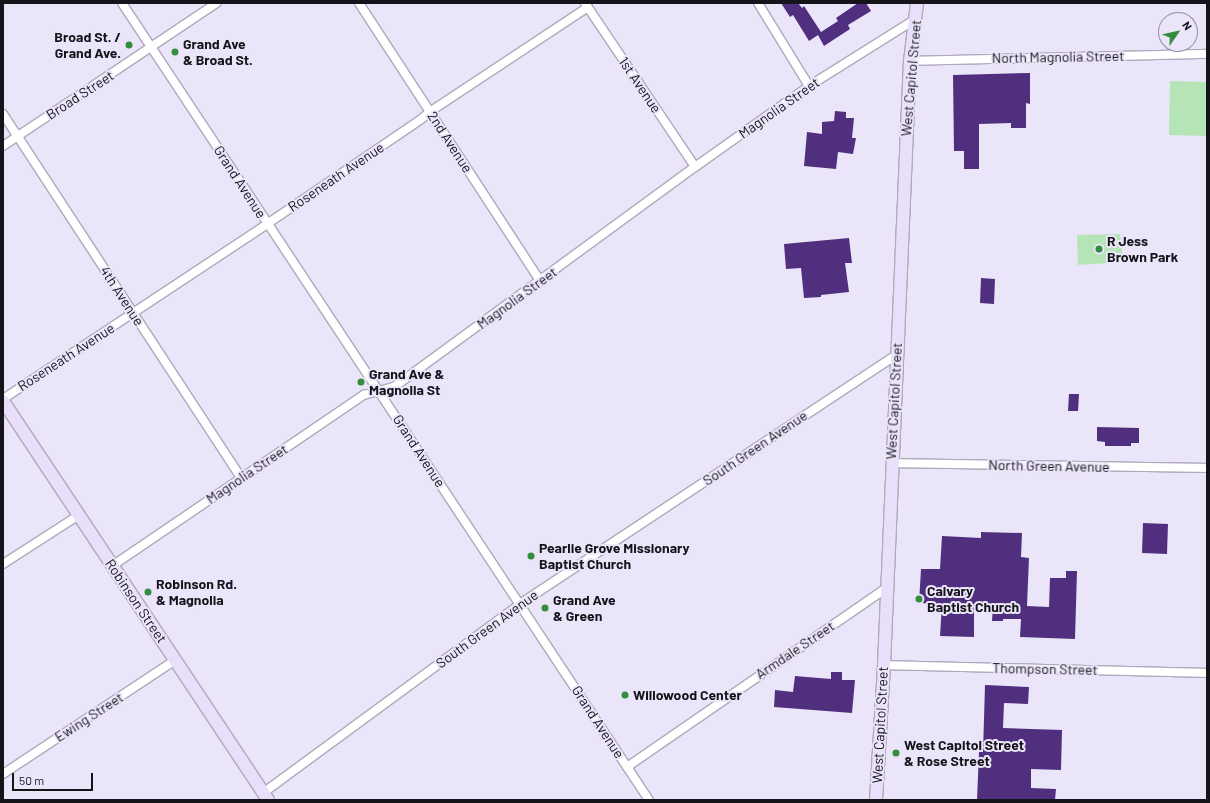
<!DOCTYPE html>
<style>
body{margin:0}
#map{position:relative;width:1210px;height:803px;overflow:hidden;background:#ebe5f9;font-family:Barlow,sans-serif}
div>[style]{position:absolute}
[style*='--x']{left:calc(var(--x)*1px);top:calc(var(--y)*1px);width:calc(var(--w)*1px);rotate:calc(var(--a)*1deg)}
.green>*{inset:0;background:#b5e5b7}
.building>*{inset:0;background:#50307e}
.roads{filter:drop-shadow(1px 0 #afa9bc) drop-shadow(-1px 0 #afa9bc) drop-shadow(0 1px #afa9bc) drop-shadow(0 -1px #afa9bc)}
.minor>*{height:8px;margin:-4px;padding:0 4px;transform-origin:4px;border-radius:4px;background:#fff}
.secondary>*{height:12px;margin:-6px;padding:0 6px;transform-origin:6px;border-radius:6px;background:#e9dffb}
.dots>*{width:11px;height:11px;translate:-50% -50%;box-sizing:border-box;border:2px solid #ebe5f9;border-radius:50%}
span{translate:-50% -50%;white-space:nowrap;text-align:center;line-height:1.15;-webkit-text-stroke:4px #ebe5f9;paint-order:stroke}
.poi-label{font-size:14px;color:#16141b;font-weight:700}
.right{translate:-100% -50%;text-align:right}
.left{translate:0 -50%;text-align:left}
.street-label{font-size:14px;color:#16141b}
.frame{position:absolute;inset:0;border:4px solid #16141b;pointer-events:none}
.north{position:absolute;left:1158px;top:12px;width:40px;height:40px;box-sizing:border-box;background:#ebe5f9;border:1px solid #9691a0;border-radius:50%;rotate:56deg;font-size:11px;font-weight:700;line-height:16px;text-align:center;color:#16141b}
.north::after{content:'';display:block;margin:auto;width:14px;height:18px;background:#328d3d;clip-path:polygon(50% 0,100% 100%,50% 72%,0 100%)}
.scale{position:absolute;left:12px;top:773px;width:81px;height:18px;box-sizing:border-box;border:2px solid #16141b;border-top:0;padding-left:5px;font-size:12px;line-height:14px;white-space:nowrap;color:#16141b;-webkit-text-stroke:3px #ebe5f9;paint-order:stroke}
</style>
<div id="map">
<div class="green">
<div style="clip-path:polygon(1170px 81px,1207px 82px,1207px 136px,1169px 135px)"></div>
<div style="clip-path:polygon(1120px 234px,1123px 262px,1078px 265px,1077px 235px)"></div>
</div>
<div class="building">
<div style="clip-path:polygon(781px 3px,798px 3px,802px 8px,804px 6px,821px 32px,838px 21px,836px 18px,858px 3px,866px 3px,871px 11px,848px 25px,850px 29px,824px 46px,818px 35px,809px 41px,793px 15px,790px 17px)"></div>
<div style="clip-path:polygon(1030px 73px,1030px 104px,1026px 103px,1026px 128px,1011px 128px,1011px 123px,979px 124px,979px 169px,964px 169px,964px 151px,954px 151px,953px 75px)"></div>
<div style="clip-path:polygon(835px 111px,846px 112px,846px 118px,854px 118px,852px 138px,856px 138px,853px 154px,838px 152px,836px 169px,804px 166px,807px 132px,822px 134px,822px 122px,834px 121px)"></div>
<div style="clip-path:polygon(849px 238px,852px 263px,845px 263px,849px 292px,821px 295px,821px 297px,804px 298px,801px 268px,786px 269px,784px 244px)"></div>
<div style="clip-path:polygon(981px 278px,995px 279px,994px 304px,980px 303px)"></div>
<div style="clip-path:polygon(1069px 394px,1079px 394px,1078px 411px,1068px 411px)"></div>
<div style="clip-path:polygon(1097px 427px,1139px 428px,1139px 443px,1131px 443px,1131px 446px,1105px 446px,1105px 442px,1097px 441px)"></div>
<div style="clip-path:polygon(1143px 523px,1168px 524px,1167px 554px,1142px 553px)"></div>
<div style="clip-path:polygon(981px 532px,1022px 533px,1021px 557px,1029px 558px,1027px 606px,1049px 607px,1050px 578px,1066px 578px,1066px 571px,1077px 571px,1075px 639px,1020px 637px,1021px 619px,1003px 619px,1003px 621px,992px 621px,993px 606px,974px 605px,974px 637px,940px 636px,942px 604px,919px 603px,921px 569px,940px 569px,942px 536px,981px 538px)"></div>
<div style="clip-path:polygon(831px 672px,842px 672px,842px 680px,855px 680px,852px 713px,774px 707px,775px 690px,793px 692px,795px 676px,831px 679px)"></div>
<div style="clip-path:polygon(985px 685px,1029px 687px,1028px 704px,1004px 703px,1003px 728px,1062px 730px,1061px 770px,1031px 769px,1031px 788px,1056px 789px,1055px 800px,977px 800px,979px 752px,983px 752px)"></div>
</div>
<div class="roads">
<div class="minor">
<div style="--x:122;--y:3;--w:955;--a:56.53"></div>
<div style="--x:359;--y:3;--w:332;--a:56.9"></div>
<div style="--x:585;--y:3;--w:197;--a:56.1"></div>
<div style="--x:758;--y:3;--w:97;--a:58.4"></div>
<div style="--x:910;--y:61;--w:297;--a:-1.4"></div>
<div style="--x:3;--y:114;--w:435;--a:56.8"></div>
<div style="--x:3;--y:146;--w:257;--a:-33.8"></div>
<div style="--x:3;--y:399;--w:317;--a:-33.5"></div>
<div style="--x:267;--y:224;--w:185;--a:-34.2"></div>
<div style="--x:420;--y:120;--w:14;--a:-39"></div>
<div style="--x:431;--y:111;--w:188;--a:-33.5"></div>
<div style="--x:891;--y:463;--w:316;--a:0.9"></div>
<div style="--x:3;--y:564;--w:90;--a:-32.8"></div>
<div style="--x:112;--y:566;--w:305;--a:-34.2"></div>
<div style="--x:364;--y:395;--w:31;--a:-15"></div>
<div style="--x:394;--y:387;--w:373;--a:-36.2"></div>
<div style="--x:695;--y:167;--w:140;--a:-35.4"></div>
<div style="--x:809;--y:86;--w:126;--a:-32.1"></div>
<div style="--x:884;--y:665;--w:323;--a:1.4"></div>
<div style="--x:627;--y:767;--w:315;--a:-34.6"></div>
<div style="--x:3;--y:774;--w:206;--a:-33.5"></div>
<div style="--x:263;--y:793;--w:319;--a:-36.3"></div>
<div style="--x:520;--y:604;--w:451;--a:-33.5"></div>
</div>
<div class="secondary">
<div style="--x:3;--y:401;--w:479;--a:56.4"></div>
<div style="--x:876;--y:800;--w:135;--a:-86.6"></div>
<div style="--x:884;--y:665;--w:605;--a:-87.54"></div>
<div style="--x:910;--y:61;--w:58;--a:-83.1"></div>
</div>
</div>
<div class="dots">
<div style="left:129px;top:45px;background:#328d3d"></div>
<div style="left:175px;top:52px;background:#328d3d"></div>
<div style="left:1099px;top:249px;background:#328d3d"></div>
<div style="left:361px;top:382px;background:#328d3d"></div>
<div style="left:531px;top:556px;background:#328d3d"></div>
<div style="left:148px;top:592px;background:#328d3d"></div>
<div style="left:919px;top:599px;background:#328d3d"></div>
<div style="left:545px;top:608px;background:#328d3d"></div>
<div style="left:625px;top:695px;background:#328d3d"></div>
<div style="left:896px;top:753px;background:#328d3d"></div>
</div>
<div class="poi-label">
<span class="right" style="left:121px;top:45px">Broad St. /<br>Grand Ave.</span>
<span class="left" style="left:183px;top:52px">Grand Ave<br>&amp; Broad St.</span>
<span class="left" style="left:1107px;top:249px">R Jess<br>Brown Park</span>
<span class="left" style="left:369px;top:382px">Grand Ave &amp;<br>Magnolia St</span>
<span class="left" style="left:539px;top:556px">Pearlie Grove Missionary<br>Baptist Church</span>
<span class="left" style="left:156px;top:592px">Robinson Rd.<br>&amp; Magnolia</span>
<span class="left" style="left:927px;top:599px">Calvary<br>Baptist Church</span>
<span class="left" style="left:553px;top:608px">Grand Ave<br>&amp; Green</span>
<span class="left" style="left:633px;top:695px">Willowood Center</span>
<span class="left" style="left:904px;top:753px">West Capitol Street<br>&amp; Rose Street</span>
</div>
<div class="street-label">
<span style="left:1058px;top:57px;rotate:-1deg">North Magnolia Street</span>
<span style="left:911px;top:78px;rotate:-85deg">West Capitol Street</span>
<span style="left:640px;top:85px;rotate:56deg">1st Avenue</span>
<span style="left:80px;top:95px;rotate:-33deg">Broad Street</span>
<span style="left:779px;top:108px;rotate:-35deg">Magnolia Street</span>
<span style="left:450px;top:142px;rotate:57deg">2nd Avenue</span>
<span style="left:336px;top:177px;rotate:-34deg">Roseneath Avenue</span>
<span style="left:240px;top:182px;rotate:57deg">Grand Avenue</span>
<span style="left:122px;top:296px;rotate:57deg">4th Avenue</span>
<span style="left:517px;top:298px;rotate:-36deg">Magnolia Street</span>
<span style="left:66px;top:357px;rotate:-33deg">Roseneath Avenue</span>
<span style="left:894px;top:401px;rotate:-87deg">West Capitol Street</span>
<span style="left:755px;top:448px;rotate:-34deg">South Green Avenue</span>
<span style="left:419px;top:451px;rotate:57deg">Grand Avenue</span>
<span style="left:1049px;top:466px;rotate:1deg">North Green Avenue</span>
<span style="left:247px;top:474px;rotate:-34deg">Magnolia Street</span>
<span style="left:136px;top:601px;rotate:56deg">Robinson Street</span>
<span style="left:487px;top:629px;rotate:-36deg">South Green Avenue</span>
<span style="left:795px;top:650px;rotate:-34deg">Armdale Street</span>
<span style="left:1045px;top:669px;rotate:1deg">Thompson Street</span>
<span style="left:89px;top:717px;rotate:-33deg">Ewing Street</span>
<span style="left:598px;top:722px;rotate:57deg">Grand Avenue</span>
<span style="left:880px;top:725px;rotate:-87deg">West Capitol Street</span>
</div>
<div class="frame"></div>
<div class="north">N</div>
<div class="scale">50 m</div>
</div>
